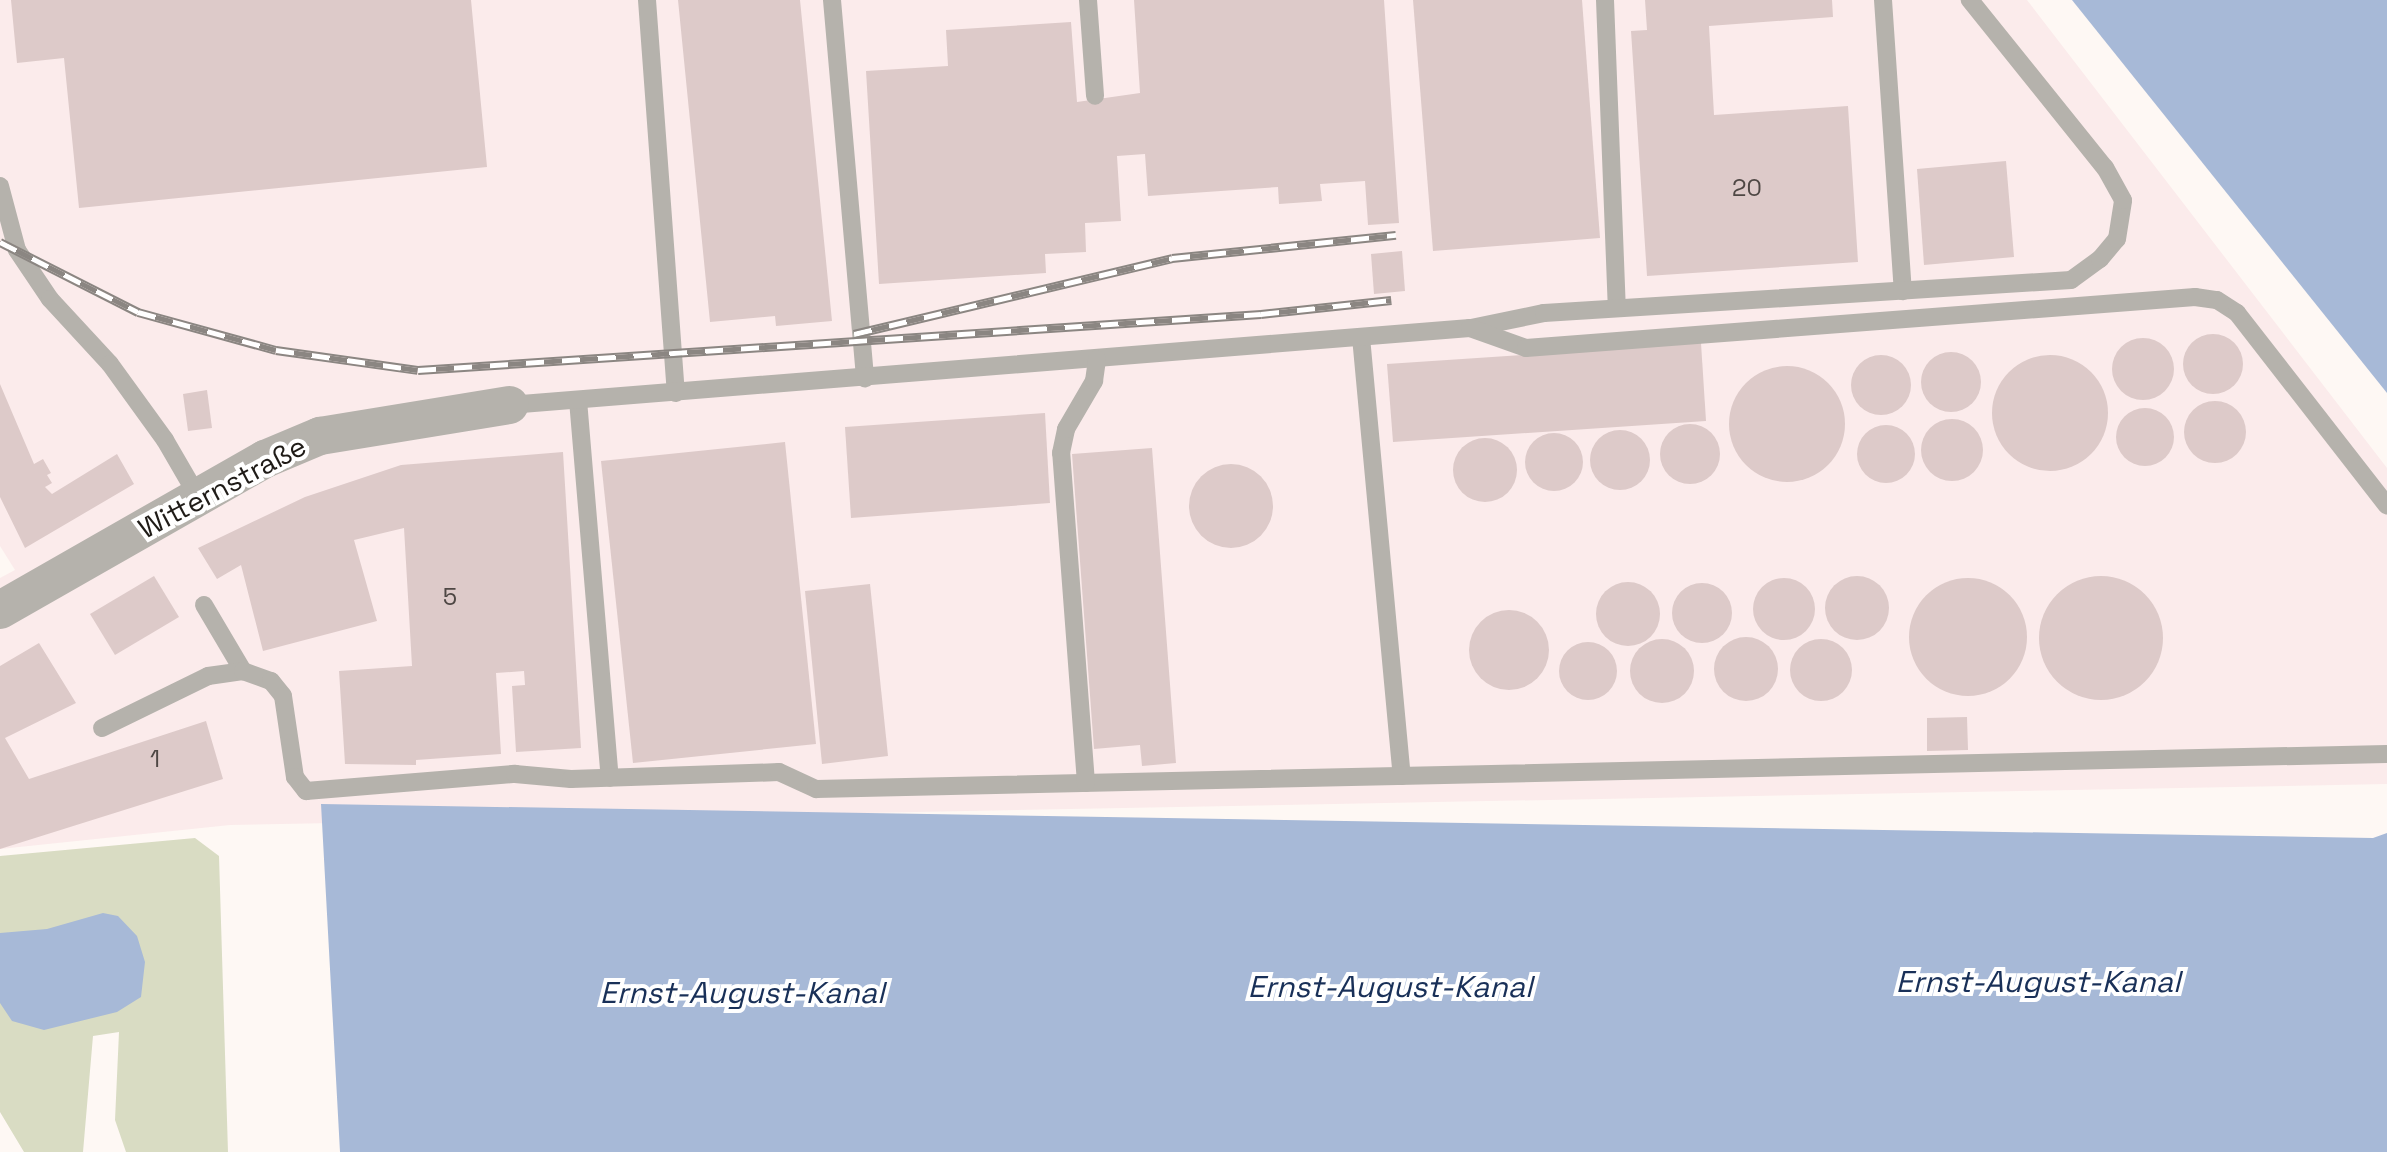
<!DOCTYPE html>
<meta charset="utf-8">
<style>
body{margin:0}
#map{position:relative;width:2387px;height:1152px;overflow:hidden;background:#fef8f4;font-family:"Space Grotesk",sans-serif}
div>[style]{position:absolute}
[style*='--x']{left:calc(var(--x)*1px);top:calc(var(--y)*1px);width:calc(var(--w)*1px);rotate:calc(var(--a)*1deg)}
.industrial>*{inset:0;background:#fbebeb}
.green>*{inset:0;background:#d9dcc3}
.water>*{inset:0;background:#a7b9d7}
.building>*{inset:0;background:#ddcac9}
.round{border-radius:50%}
.lane>*{height:18px;margin:-9px;padding:0 9px;transform-origin:9px;border-radius:9px;background:#b5b2ac}
.street>*{height:38px;margin:-19px;padding:0 19px;transform-origin:19px;border-radius:19px;background:#b5b2ac}
.rail>*{height:9px;margin-top:-4.5px;transform-origin:0;background:repeating-linear-gradient(90deg,#fff 0 18px,#8b8682 0 36px);box-sizing:border-box;border-block:2px solid #8b8682}
span{translate:-50% -50%;white-space:nowrap;text-align:center;line-height:1.15;-webkit-text-stroke:8px #fff;paint-order:stroke}
.number-label{font-size:24px;color:#4e4744}
.number-label span{-webkit-text-stroke-width:0}
.street-label{font-size:28px;color:#1f1b17}
.water-label{font-size:30px;color:#193058;font-style:italic}
</style>
<div id="map">
<div class="industrial">
<div style="clip-path:polygon(0 0,2027px 0,2387px 468px,2387px 784px,230px 825px,0 849px,0 578px,15px 570px,0 546px)"></div>
</div>
<div class="green">
<div style="clip-path:polygon(195px 838px,219px 856px,228px 1152px,126px 1152px,115px 1120px,119px 1032px,93px 1036px,83px 1152px,24px 1152px,0 1112px,0 856px)"></div>
</div>
<div class="water">
<div style="clip-path:polygon(2072px 0,2387px 0,2387px 393px)"></div>
<div style="clip-path:polygon(321px 804px,2373px 838px,2387px 833px,2387px 1152px,340px 1152px)"></div>
<div style="clip-path:polygon(103px 913px,118px 916px,137px 936px,145px 962px,141px 997px,117px 1012px,44px 1030px,12px 1021px,0 1003px,0 933px,47px 929px)"></div>
</div>
<div class="building">
<div style="clip-path:polygon(11px 0,471px 0,487px 167px,79px 208px,64px 58px,17px 63px)"></div>
<div style="clip-path:polygon(678px 0,800px 0,832px 321px,776px 326px,775px 316px,710px 322px)"></div>
<div style="clip-path:polygon(1134px 0,1384px 0,1399px 223px,1368px 225px,1365px 181px,1320px 184px,1322px 201px,1279px 204px,1278px 187px,1148px 196px,1145px 154px,1117px 156px,1121px 221px,1085px 223px,1086px 252px,1045px 254px,1046px 273px,879px 284px,866px 71px,948px 66px,946px 30px,1071px 22px,1077px 102px,1140px 93px)"></div>
<div style="clip-path:polygon(1413px 0,1582px 0,1600px 238px,1433px 251px)"></div>
<div style="clip-path:polygon(1645px 0,1832px 0,1833px 17px,1709px 26px,1714px 115px,1848px 106px,1858px 262px,1647px 276px,1631px 31px,1647px 30px)"></div>
<div style="clip-path:polygon(2006px 161px,2014px 257px,1924px 265px,1917px 169px)"></div>
<div style="clip-path:polygon(1402px 251px,1405px 291px,1374px 294px,1371px 254px)"></div>
<div class="round" style="left:2183px;top:334px;width:60px;height:60px"></div>
<div class="round" style="left:2112px;top:338px;width:62px;height:62px"></div>
<div style="clip-path:polygon(1701px 343px,1706px 421px,1393px 442px,1387px 364px)"></div>
<div class="round" style="left:1921px;top:352px;width:60px;height:60px"></div>
<div class="round" style="left:1992px;top:355px;width:116px;height:116px"></div>
<div class="round" style="left:1851px;top:355px;width:60px;height:60px"></div>
<div class="round" style="left:1729px;top:366px;width:116px;height:116px"></div>
<div style="clip-path:polygon(0 384px,34px 464px,43px 459px,51px 473px,47px 475px,52px 483px,45px 487px,52px 494px,117px 454px,134px 484px,25px 548px,0 497px)"></div>
<div style="clip-path:polygon(207px 390px,212px 428px,188px 431px,183px 394px)"></div>
<div class="round" style="left:2184px;top:401px;width:62px;height:62px"></div>
<div class="round" style="left:2116px;top:408px;width:58px;height:58px"></div>
<div style="clip-path:polygon(1045px 413px,1050px 503px,851px 518px,845px 427px)"></div>
<div class="round" style="left:1921px;top:419px;width:62px;height:62px"></div>
<div class="round" style="left:1660px;top:424px;width:60px;height:60px"></div>
<div class="round" style="left:1857px;top:425px;width:58px;height:58px"></div>
<div class="round" style="left:1590px;top:430px;width:60px;height:60px"></div>
<div class="round" style="left:1525px;top:433px;width:58px;height:58px"></div>
<div class="round" style="left:1453px;top:438px;width:64px;height:64px"></div>
<div style="clip-path:polygon(785px 442px,816px 744px,633px 763px,601px 461px)"></div>
<div style="clip-path:polygon(1152px 448px,1176px 763px,1142px 766px,1140px 745px,1094px 749px,1072px 454px)"></div>
<div style="clip-path:polygon(563px 452px,581px 748px,516px 752px,512px 686px,525px 685px,524px 671px,496px 673px,501px 754px,416px 760px,416px 765px,345px 764px,339px 671px,412px 666px,404px 528px,354px 540px,377px 621px,263px 651px,241px 565px,217px 579px,198px 548px,305px 497px,401px 465px)"></div>
<div class="round" style="left:1189px;top:464px;width:84px;height:84px"></div>
<div class="round" style="left:2039px;top:576px;width:124px;height:124px"></div>
<div style="clip-path:polygon(154px 576px,179px 617px,115px 655px,90px 614px)"></div>
<div class="round" style="left:1825px;top:576px;width:64px;height:64px"></div>
<div class="round" style="left:1909px;top:578px;width:118px;height:118px"></div>
<div class="round" style="left:1753px;top:578px;width:62px;height:62px"></div>
<div class="round" style="left:1596px;top:582px;width:64px;height:64px"></div>
<div class="round" style="left:1672px;top:583px;width:60px;height:60px"></div>
<div style="clip-path:polygon(870px 584px,888px 756px,822px 764px,805px 591px)"></div>
<div class="round" style="left:1469px;top:610px;width:80px;height:80px"></div>
<div class="round" style="left:1714px;top:637px;width:64px;height:64px"></div>
<div class="round" style="left:1790px;top:639px;width:62px;height:62px"></div>
<div class="round" style="left:1630px;top:639px;width:64px;height:64px"></div>
<div class="round" style="left:1559px;top:642px;width:58px;height:58px"></div>
<div style="clip-path:polygon(39px 643px,76px 703px,5px 738px,29px 779px,206px 721px,223px 779px,0 849px,0 666px)"></div>
<div style="clip-path:polygon(1967px 717px,1968px 750px,1927px 751px,1927px 718px)"></div>
</div>
<div class="lane">
<div style="--x:647;--y:0;--w:394;--a:85.8"></div>
<div style="--x:832;--y:0;--w:380;--a:85"></div>
<div style="--x:1088;--y:0;--w:96;--a:85.8"></div>
<div style="--x:1605;--y:0;--w:308;--a:87.8"></div>
<div style="--x:1883;--y:0;--w:292;--a:86.1"></div>
<div style="--x:0;--y:186;--w:66;--a:75.1"></div>
<div style="--x:17;--y:250;--w:59;--a:56"></div>
<div style="--x:50;--y:299;--w:88;--a:47.3"></div>
<div style="--x:110;--y:364;--w:94;--a:54.1"></div>
<div style="--x:165;--y:440;--w:66;--a:59.9"></div>
<div style="--x:1471;--y:328;--w:75;--a:-11.6"></div>
<div style="--x:1544;--y:313;--w:528;--a:-3.58"></div>
<div style="--x:2071;--y:280;--w:36;--a:-36"></div>
<div style="--x:2100;--y:259;--w:26;--a:-50"></div>
<div style="--x:2117;--y:239;--w:39;--a:-81"></div>
<div style="--x:2123;--y:200;--w:37;--a:-119"></div>
<div style="--x:2105;--y:168;--w:216;--a:-128.8"></div>
<div style="--x:1361;--y:337;--w:441;--a:84.7"></div>
<div style="--x:578;--y:400;--w:379;--a:85.2"></div>
<div style="--x:509;--y:405;--w:964;--a:-4.58"></div>
<div style="--x:1470;--y:328;--w:59;--a:19.7"></div>
<div style="--x:1526;--y:348;--w:671;--a:-4.36"></div>
<div style="--x:2195;--y:297;--w:22;--a:8"></div>
<div style="--x:2217;--y:300;--w:24;--a:33"></div>
<div style="--x:2237;--y:313;--w:244;--a:52.1"></div>
<div style="--x:204;--y:605;--w:77;--a:59.4"></div>
<div style="--x:102;--y:728;--w:118;--a:-26.1"></div>
<div style="--x:208;--y:676;--w:35;--a:-8"></div>
<div style="--x:243;--y:671;--w:30;--a:20"></div>
<div style="--x:271;--y:681;--w:19;--a:51"></div>
<div style="--x:283;--y:696;--w:82;--a:81.6"></div>
<div style="--x:295;--y:777;--w:18;--a:52"></div>
<div style="--x:306;--y:791;--w:210;--a:-4.7"></div>
<div style="--x:515;--y:774;--w:56;--a:5.1"></div>
<div style="--x:571;--y:779;--w:208;--a:-1.9"></div>
<div style="--x:779;--y:772;--w:41;--a:24.7"></div>
<div style="--x:816;--y:789;--w:1571;--a:-1.28"></div>
<div style="--x:1086;--y:783;--w:331;--a:-94.3"></div>
<div style="--x:1061;--y:453;--w:25;--a:-78"></div>
<div style="--x:1066;--y:429;--w:56;--a:-59.7"></div>
<div style="--x:1094;--y:381;--w:22;--a:-82"></div>
</div>
<div class="street">
<div style="--x:0;--y:610;--w:305;--a:-29.7"></div>
<div style="--x:265;--y:459;--w:60;--a:-22.7"></div>
<div style="--x:320;--y:436;--w:192;--a:-9.3"></div>
</div>
<div class="rail">
<div style="--x:0;--y:242;--w:155;--a:26.9"></div>
<div style="--x:138;--y:312;--w:143;--a:15.4"></div>
<div style="--x:276;--y:350;--w:143;--a:8"></div>
<div style="--x:418;--y:370;--w:845;--a:-3.8"></div>
<div style="--x:1261;--y:314;--w:131;--a:-6.1"></div>
<div style="--x:854;--y:334;--w:327;--a:-13.4"></div>
<div style="--x:1172;--y:258;--w:225;--a:-5.9"></div>
</div>
<div class="number-label">
<span style="left:1747px;top:188px">20</span>
<span style="left:450px;top:597px">5</span>
<span style="left:155px;top:759px">1</span>
</div>
<div class="street-label">
<span style="left:222px;top:487px;rotate:-28deg">Witternstraße</span>
</div>
<div class="water-label">
<span style="left:2038px;top:982px">Ernst-August-Kanal</span>
<span style="left:1390px;top:987px">Ernst-August-Kanal</span>
<span style="left:742px;top:993px">Ernst-August-Kanal</span>
</div>
</div>
